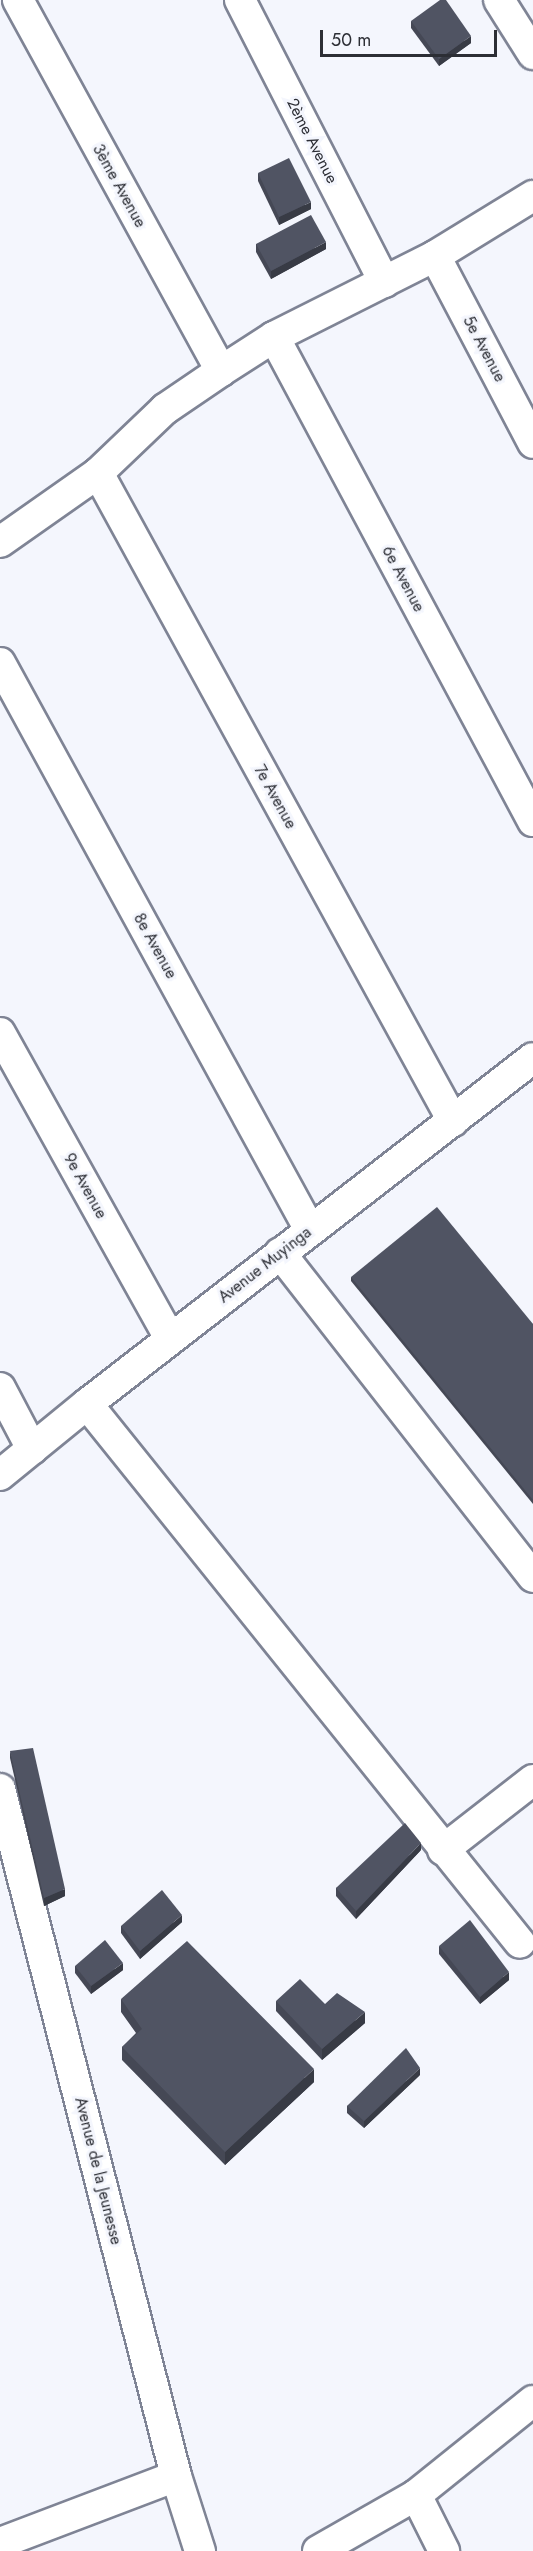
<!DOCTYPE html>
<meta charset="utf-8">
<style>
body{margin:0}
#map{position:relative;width:533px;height:2551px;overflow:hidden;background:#f4f6fd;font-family:Jost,sans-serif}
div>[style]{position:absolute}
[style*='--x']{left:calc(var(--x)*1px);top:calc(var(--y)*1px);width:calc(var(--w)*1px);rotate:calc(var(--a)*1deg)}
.roads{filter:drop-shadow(2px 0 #7f8495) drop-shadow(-2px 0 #7f8495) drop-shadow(0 2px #7f8495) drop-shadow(0 -2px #7f8495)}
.minor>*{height:30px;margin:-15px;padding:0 15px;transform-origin:15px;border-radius:15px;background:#fff}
.wall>*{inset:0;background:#454855}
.shaded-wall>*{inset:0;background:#383b45}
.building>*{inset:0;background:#505463}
span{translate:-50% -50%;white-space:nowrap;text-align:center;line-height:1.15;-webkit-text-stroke:6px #f4f6fd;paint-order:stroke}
.street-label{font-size:16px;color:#2c2e35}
.scale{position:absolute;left:320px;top:30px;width:177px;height:27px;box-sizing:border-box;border:3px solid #2c2e35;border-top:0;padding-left:8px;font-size:18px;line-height:21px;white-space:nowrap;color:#2c2e35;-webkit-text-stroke:4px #f4f6fd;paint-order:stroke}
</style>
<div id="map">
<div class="roads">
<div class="minor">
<div style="--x:18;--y:0;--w:423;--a:61.3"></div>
<div style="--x:240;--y:0;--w:317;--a:62.9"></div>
<div style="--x:499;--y:0;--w:64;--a:57.8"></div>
<div style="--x:435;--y:256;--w:211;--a:62.3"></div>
<div style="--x:274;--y:337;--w:549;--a:61.85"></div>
<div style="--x:98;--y:473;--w:739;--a:61.28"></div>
<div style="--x:0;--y:542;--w:120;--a:-35.1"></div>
<div style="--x:98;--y:473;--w:93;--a:-43.7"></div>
<div style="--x:165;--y:409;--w:68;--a:-34.2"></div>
<div style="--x:221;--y:371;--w:63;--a:-32.7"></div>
<div style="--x:274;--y:337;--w:180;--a:-26.7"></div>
<div style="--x:435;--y:256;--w:115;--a:-31.5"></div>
<div style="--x:0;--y:663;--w:646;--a:61.33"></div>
<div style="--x:0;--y:1033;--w:350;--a:60.9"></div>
<div style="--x:280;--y:1253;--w:411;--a:52"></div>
<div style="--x:0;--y:1388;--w:69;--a:62.3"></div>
<div style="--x:87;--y:1404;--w:691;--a:51.22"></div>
<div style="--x:0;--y:1475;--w:112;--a:-39.2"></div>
<div style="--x:87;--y:1404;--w:564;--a:-37.8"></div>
<div style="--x:0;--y:1789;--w:709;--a:75.63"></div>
<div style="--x:176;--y:2476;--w:79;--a:72.3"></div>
<div style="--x:443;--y:1850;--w:114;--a:-37.9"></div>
<div style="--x:416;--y:2495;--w:63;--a:63.4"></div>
<div style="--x:0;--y:2543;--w:188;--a:-20.8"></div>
<div style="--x:318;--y:2551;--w:113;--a:-29.7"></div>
<div style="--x:416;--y:2495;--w:150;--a:-38.8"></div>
</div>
</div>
<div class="wall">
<div style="clip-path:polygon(411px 21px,471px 43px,439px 66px,411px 28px)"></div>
<div style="clip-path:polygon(258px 173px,311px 209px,279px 225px,258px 181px)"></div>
<div style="clip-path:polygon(256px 244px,326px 249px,271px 279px,256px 252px)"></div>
<div style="clip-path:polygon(351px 1277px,533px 1324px,533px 1504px,351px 1281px)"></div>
<div style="clip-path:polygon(10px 1751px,65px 1896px,44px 1906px,10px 1758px)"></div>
<div style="clip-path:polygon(421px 1850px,356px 1919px,336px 1896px,336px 1888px)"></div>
<div style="clip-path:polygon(182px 1922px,140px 1959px,121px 1933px,121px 1926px)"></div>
<div style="clip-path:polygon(439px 1946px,509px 1980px,480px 2004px,439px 1954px)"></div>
<div style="clip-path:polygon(75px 1966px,123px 1970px,91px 1994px,75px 1973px)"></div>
<div style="clip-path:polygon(121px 1999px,314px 2082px,225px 2165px,122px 2060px,122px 2047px,136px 2033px,121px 2012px)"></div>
<div style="clip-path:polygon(276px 2001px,365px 2023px,322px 2060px,276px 2011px)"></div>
<div style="clip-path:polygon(420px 2075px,364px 2128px,347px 2113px,347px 2106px)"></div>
</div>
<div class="shaded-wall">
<div style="clip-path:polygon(471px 36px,471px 43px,439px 66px,439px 59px)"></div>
<div style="clip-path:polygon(311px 202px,311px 209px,279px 225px,279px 217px)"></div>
<div style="clip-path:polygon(326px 242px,326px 249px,271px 279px,271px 271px)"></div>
<div style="clip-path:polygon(421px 1843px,421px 1850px,356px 1919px,356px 1911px)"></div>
<div style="clip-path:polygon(65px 1889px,65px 1896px,44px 1906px,44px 1898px)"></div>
<div style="clip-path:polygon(182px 1915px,182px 1922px,140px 1959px,140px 1951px)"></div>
<div style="clip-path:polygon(123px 1963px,123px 1970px,91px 1994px,91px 1986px)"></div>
<div style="clip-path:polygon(509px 1972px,509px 1980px,480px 2004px,480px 1997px)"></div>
<div style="clip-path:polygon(365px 2012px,365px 2023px,322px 2060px,322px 2049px)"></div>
<div style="clip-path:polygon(420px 2068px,420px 2075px,364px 2128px,364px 2121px)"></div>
<div style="clip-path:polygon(314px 2069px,314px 2082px,225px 2165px,225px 2152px)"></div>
</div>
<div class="building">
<div style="clip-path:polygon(440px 0,446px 0,471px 36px,439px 59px,411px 21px)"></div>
<div style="clip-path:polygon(289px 158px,311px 202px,279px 217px,258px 173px)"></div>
<div style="clip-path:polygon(311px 215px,326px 242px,271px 271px,256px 244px)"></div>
<div style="clip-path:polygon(437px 1207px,533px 1324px,533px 1500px,351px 1277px)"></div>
<div style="clip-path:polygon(33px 1748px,65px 1889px,44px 1898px,10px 1751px)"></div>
<div style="clip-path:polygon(405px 1823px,421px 1843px,356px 1911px,336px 1888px)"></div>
<div style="clip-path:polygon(162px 1890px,182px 1915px,140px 1951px,121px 1926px)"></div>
<div style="clip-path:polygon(470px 1920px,509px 1972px,480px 1997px,439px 1946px)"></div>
<div style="clip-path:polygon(105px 1940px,123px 1963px,91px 1986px,75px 1966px)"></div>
<div style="clip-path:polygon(187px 1941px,314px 2069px,225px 2152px,122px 2047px,142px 2029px,121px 1999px)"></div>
<div style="clip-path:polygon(300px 1979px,325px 2004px,337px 1993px,365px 2012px,322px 2049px,276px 2001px)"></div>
<div style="clip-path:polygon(406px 2048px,420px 2068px,364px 2121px,347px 2106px)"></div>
</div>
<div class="street-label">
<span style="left:312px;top:141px;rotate:63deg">2ème Avenue</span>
<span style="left:119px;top:186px;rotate:61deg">3ème Avenue</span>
<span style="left:484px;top:349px;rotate:62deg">5e Avenue</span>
<span style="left:403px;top:579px;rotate:62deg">6e Avenue</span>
<span style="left:275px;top:797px;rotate:61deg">7e Avenue</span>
<span style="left:155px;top:946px;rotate:61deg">8e Avenue</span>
<span style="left:85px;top:1186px;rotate:61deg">9e Avenue</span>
<span style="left:265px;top:1265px;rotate:-38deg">Avenue Muyinga</span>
<span style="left:98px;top:2171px;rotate:76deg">Avenue de la Jeunesse</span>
</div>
<div class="scale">50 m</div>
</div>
